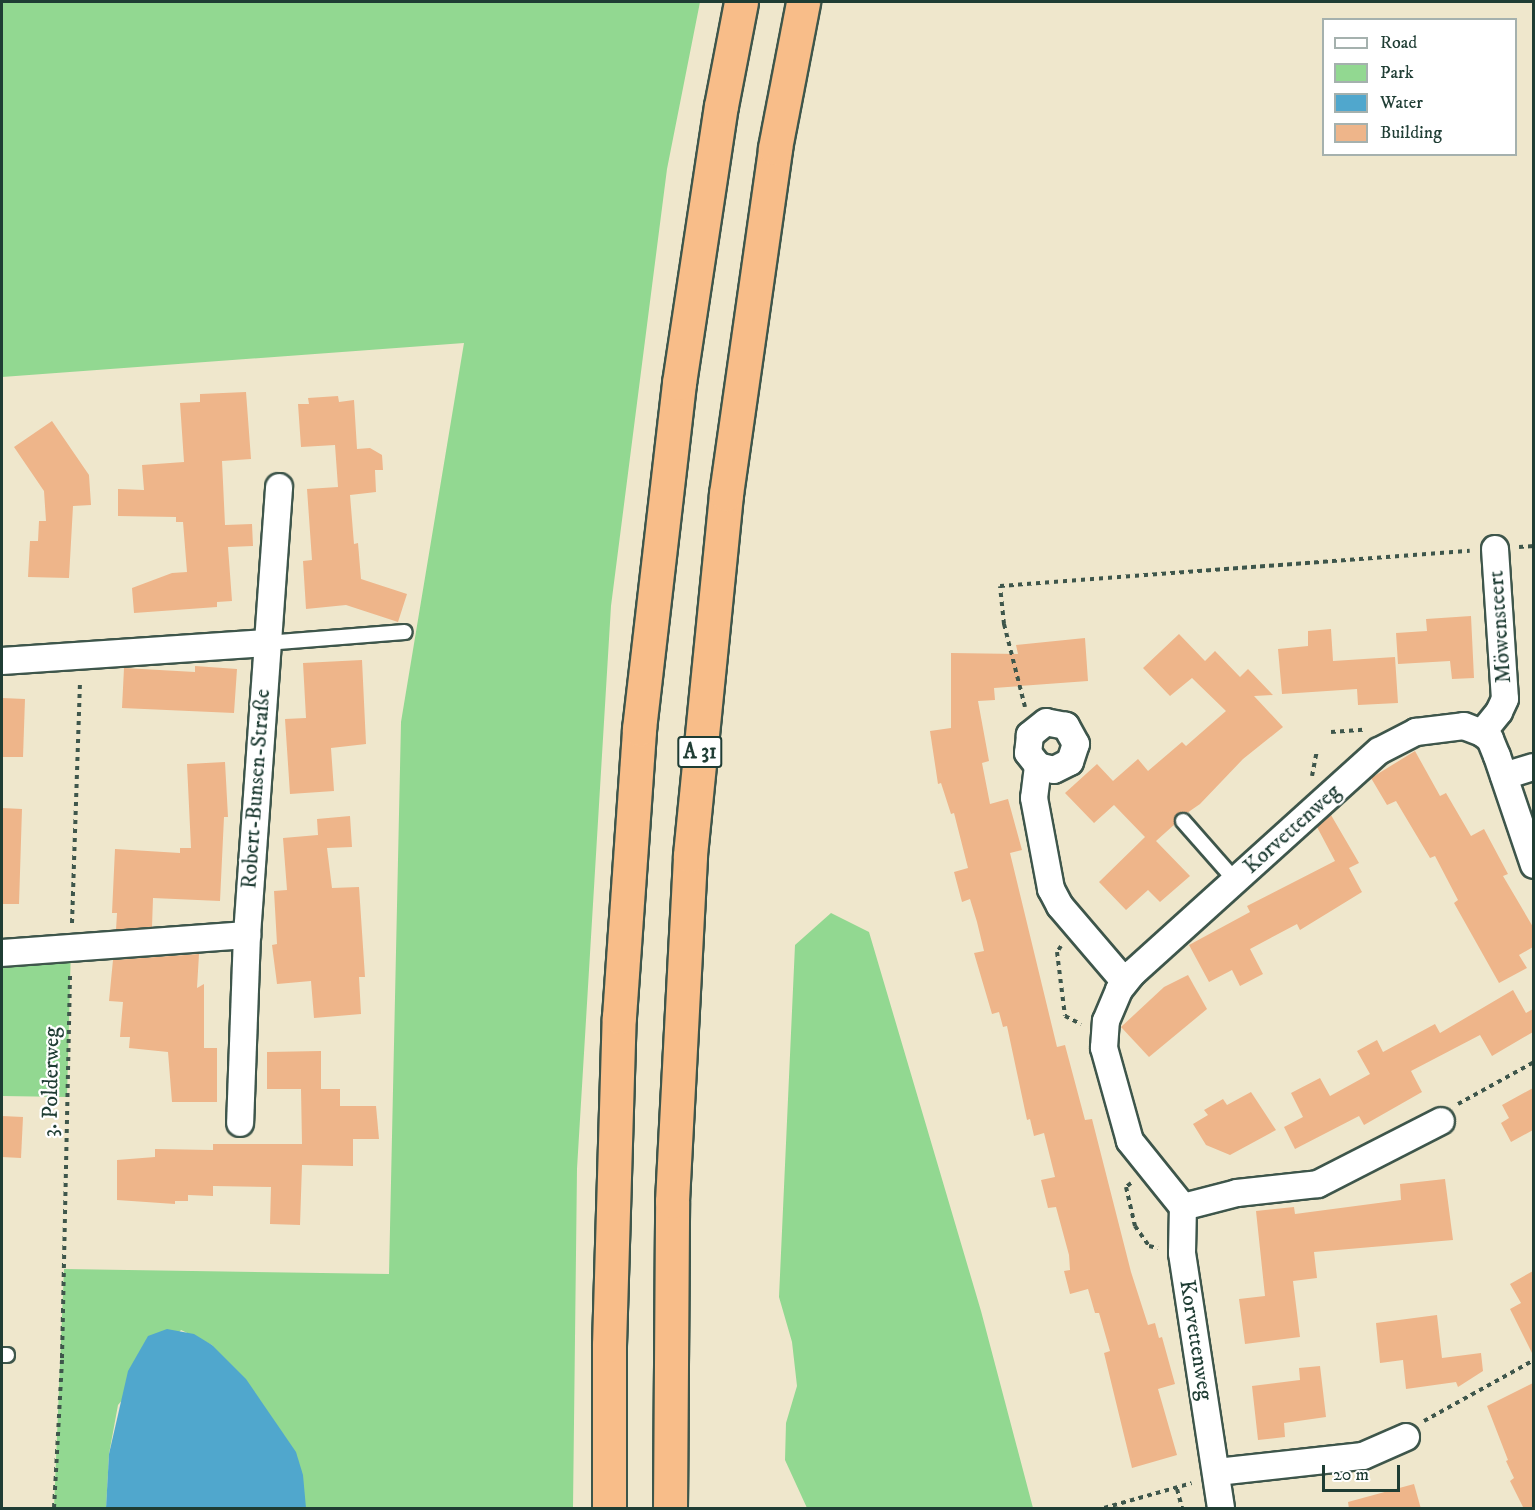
<!DOCTYPE html>
<meta charset="utf-8">
<style>
body{margin:0}
#map{position:relative;width:1535px;height:1510px;overflow:hidden;background:#efe7cc;font-family:"IM FELL DW Pica",serif}
div>[style]{position:absolute}
[style*='--x']{left:calc(var(--x)*1px);top:calc(var(--y)*1px);width:calc(var(--w)*1px);rotate:calc(var(--a)*1deg)}
.green>*{inset:0;background:#92d891}
.water>*{inset:0;background:#50a7cd}
.building>*{inset:0;background:#eeb58a}
.path>*{height:4px;margin-top:-2px;transform-origin:0;background:repeating-linear-gradient(90deg,#3e564b 0 4.5px,transparent 0 9px)}
.roads{filter:drop-shadow(2px 0 #3e564b) drop-shadow(-2px 0 #3e564b) drop-shadow(0 2px #3e564b) drop-shadow(0 -2px #3e564b)}
.service>*{height:14px;margin:-7px;padding:0 7px;transform-origin:7px;border-radius:7px;background:#fff}
.minor>*{height:26px;margin:-13px;padding:0 13px;transform-origin:13px;border-radius:13px;background:#fff}
.motorway>*{height:33px;margin:-16.5px;padding:0 16.5px;transform-origin:16.5px;border-radius:16.5px;background:#f8bd89}
span{translate:-50% -50%;white-space:nowrap;text-align:center;line-height:1.15;-webkit-text-stroke:4.5px #fff;paint-order:stroke}
.shield-label span{padding:2px 4px;background:#fff;border:2px solid;border-radius:4px;-webkit-text-stroke-width:0}
.shield-label{font-size:21px;color:#1f3d34;font-weight:700}
.street-label{font-size:22px;color:#1f3d34}
.frame{position:absolute;inset:0;border:3px solid #1f3d34;pointer-events:none}
.legend{position:absolute;left:1322px;top:18px;width:195px;height:138px;box-sizing:border-box;background:#fff;border:2px solid #a5b1ae;margin:0;padding:8px 10px;list-style:none;font-size:18px;color:#1f3d34}
.legend li{display:flex;align-items:center;gap:12px;height:30px}
.legend b{width:30px;border:2px solid #a5b1ae}
.scale{position:absolute;left:1322px;top:1465px;width:78px;height:27px;box-sizing:border-box;border:3px solid #1f3d34;border-top:0;padding-left:8px;font-size:18px;line-height:21px;white-space:nowrap;color:#1f3d34;-webkit-text-stroke:4px #fff;paint-order:stroke}
</style>
<div id="map">
<div class="green">
<div style="clip-path:polygon(2px 2px,700px 2px,667px 169px,611px 606px,577px 1169px,573px 1508px,306px 1508px,212px 1345px,181px 1330px,118px 1405px,109px 1454px,106px 1508px,54px 1508px,64px 1269px,389px 1274px,401px 722px,464px 343px,2px 377px)"></div>
<div style="clip-path:polygon(831px 913px,869px 932px,981px 1311px,1033px 1508px,807px 1508px,785px 1460px,786px 1423px,797px 1386px,792px 1342px,779px 1297px,795px 945px)"></div>
<div style="clip-path:polygon(71px 946px,67px 1097px,2px 1096px,2px 953px)"></div>
</div>
<div class="water">
<div style="clip-path:polygon(167px 1329px,194px 1334px,212px 1345px,246px 1379px,296px 1452px,303px 1475px,306px 1508px,106px 1508px,109px 1454px,128px 1371px,148px 1336px)"></div>
</div>
<div class="building">
<div style="clip-path:polygon(246px 392px,251px 459px,222px 461px,225px 525px,252px 524px,253px 546px,228px 547px,232px 601px,217px 602px,217px 607px,134px 613px,132px 588px,172px 573px,187px 572px,183px 522px,176px 522px,176px 517px,118px 516px,118px 489px,144px 490px,142px 465px,184px 462px,180px 403px,200px 402px,200px 394px)"></div>
<div style="clip-path:polygon(338px 396px,339px 402px,354px 400px,357px 449px,370px 448px,382px 455px,383px 470px,375px 470px,376px 492px,350px 495px,354px 544px,358px 543px,361px 579px,407px 594px,398px 622px,346px 605px,306px 609px,303px 561px,312px 560px,307px 489px,338px 487px,335px 445px,301px 447px,298px 404px,309px 404px,308px 398px)"></div>
<div style="clip-path:polygon(52px 421px,89px 475px,91px 505px,73px 506px,69px 578px,28px 577px,30px 541px,38px 541px,39px 521px,46px 521px,44px 491px,14px 447px)"></div>
<div style="clip-path:polygon(1471px 616px,1474px 678px,1452px 679px,1450px 661px,1398px 664px,1396px 633px,1427px 631px,1426px 619px)"></div>
<div style="clip-path:polygon(1331px 629px,1333px 661px,1395px 657px,1398px 703px,1358px 705px,1357px 689px,1282px 694px,1278px 649px,1308px 646px,1308px 631px)"></div>
<div style="clip-path:polygon(1179px 634px,1205px 661px,1215px 651px,1240px 677px,1248px 669px,1273px 695px,1254px 696px,1283px 727px,1243px 759px,1200px 804px,1187px 813px,1177px 815px,1175px 824px,1156px 841px,1190px 876px,1160px 902px,1148px 890px,1126px 910px,1099px 882px,1145px 837px,1114px 805px,1094px 823px,1065px 793px,1097px 764px,1113px 781px,1138px 759px,1148px 771px,1182px 742px,1186px 746px,1226px 711px,1192px 678px,1170px 696px,1143px 668px)"></div>
<div style="clip-path:polygon(1085px 638px,1088px 681px,994px 688px,995px 700px,978px 701px,989px 761px,982px 763px,990px 804px,1008px 799px,1022px 850px,1010px 853px,1057px 1047px,1065px 1045px,1085px 1120px,1092px 1119px,1131px 1272px,1148px 1325px,1155px 1323px,1159px 1338px,1162px 1337px,1175px 1384px,1158px 1389px,1177px 1455px,1132px 1468px,1104px 1353px,1110px 1351px,1099px 1313px,1095px 1313px,1088px 1289px,1070px 1294px,1064px 1271px,1070px 1270px,1069px 1255px,1056px 1207px,1048px 1208px,1041px 1180px,1055px 1177px,1044px 1133px,1034px 1136px,1030px 1119px,1027px 1120px,1007px 1026px,1003px 1027px,999px 1012px,992px 1014px,974px 953px,984px 951px,977px 922px,970px 899px,962px 902px,954px 872px,968px 868px,954px 813px,951px 814px,941px 783px,938px 784px,930px 731px,951px 728px,951px 653px,1018px 654px,1016px 645px)"></div>
<div style="clip-path:polygon(362px 660px,366px 744px,331px 748px,334px 791px,290px 794px,285px 719px,306px 718px,303px 663px)"></div>
<div style="clip-path:polygon(195px 666px,237px 669px,234px 713px,122px 708px,124px 668px,195px 672px)"></div>
<div style="clip-path:polygon(2px 698px,25px 699px,23px 757px,2px 757px)"></div>
<div style="clip-path:polygon(1415px 751px,1440px 796px,1446px 793px,1471px 836px,1484px 829px,1508px 874px,1503px 876px,1533px 927px,1533px 947px,1519px 955px,1527px 968px,1499px 983px,1454px 903px,1458px 900px,1435px 856px,1430px 858px,1396px 801px,1387px 805px,1371px 778px)"></div>
<div style="clip-path:polygon(225px 762px,228px 817px,224px 817px,220px 901px,153px 898px,152px 927px,116px 930px,117px 913px,112px 913px,115px 849px,180px 853px,180px 848px,191px 848px,187px 764px)"></div>
<div style="clip-path:polygon(2px 808px,22px 809px,19px 904px,2px 904px)"></div>
<div style="clip-path:polygon(1331px 815px,1359px 863px,1349px 868px,1362px 892px,1300px 930px,1297px 924px,1250px 949px,1263px 974px,1240px 986px,1232px 970px,1209px 982px,1189px 945px,1250px 912px,1247px 906px,1335px 861px,1317px 827px)"></div>
<div style="clip-path:polygon(350px 816px,352px 847px,327px 848px,332px 888px,359px 887px,365px 977px,359px 977px,361px 1014px,314px 1018px,311px 981px,277px 984px,272px 945px,277px 944px,274px 891px,287px 890px,283px 838px,318px 835px,317px 819px)"></div>
<div style="clip-path:polygon(199px 954px,197px 988px,204px 984px,204px 1048px,217px 1048px,217px 1102px,172px 1102px,168px 1052px,129px 1048px,130px 1037px,120px 1037px,123px 1002px,109px 1001px,113px 960px)"></div>
<div style="clip-path:polygon(1188px 975px,1207px 1009px,1149px 1057px,1121px 1027px,1164px 987px)"></div>
<div style="clip-path:polygon(1513px 990px,1526px 1013px,1533px 1009px,1533px 1032px,1492px 1056px,1480px 1035px,1411px 1071px,1422px 1092px,1364px 1125px,1359px 1116px,1295px 1149px,1284px 1127px,1303px 1117px,1291px 1093px,1320px 1078px,1330px 1096px,1370px 1074px,1357px 1051px,1377px 1040px,1383px 1052px,1435px 1024px,1440px 1033px)"></div>
<div style="clip-path:polygon(321px 1051px,321px 1089px,340px 1089px,340px 1106px,376px 1106px,379px 1139px,353px 1139px,353px 1166px,302px 1165px,300px 1225px,270px 1224px,271px 1187px,213px 1186px,213px 1196px,188px 1195px,188px 1201px,175px 1201px,175px 1204px,117px 1200px,117px 1160px,155px 1157px,155px 1149px,213px 1150px,213px 1144px,302px 1144px,301px 1089px,267px 1089px,267px 1052px)"></div>
<div style="clip-path:polygon(1533px 1088px,1533px 1130px,1511px 1142px,1501px 1123px,1509px 1118px,1502px 1105px)"></div>
<div style="clip-path:polygon(1251px 1092px,1276px 1130px,1230px 1155px,1206px 1145px,1193px 1124px,1208px 1115px,1204px 1110px,1223px 1099px,1227px 1105px)"></div>
<div style="clip-path:polygon(2px 1116px,23px 1117px,21px 1158px,2px 1157px)"></div>
<div style="clip-path:polygon(1445px 1179px,1453px 1240px,1314px 1252px,1317px 1278px,1293px 1281px,1300px 1337px,1245px 1344px,1239px 1299px,1265px 1296px,1256px 1211px,1294px 1207px,1295px 1214px,1401px 1200px,1400px 1184px)"></div>
<div style="clip-path:polygon(1533px 1271px,1533px 1355px,1510px 1309px,1521px 1303px,1510px 1284px)"></div>
<div style="clip-path:polygon(1437px 1315px,1442px 1358px,1481px 1353px,1483px 1371px,1458px 1387px,1456px 1382px,1406px 1389px,1403px 1360px,1380px 1363px,1376px 1323px)"></div>
<div style="clip-path:polygon(1320px 1366px,1326px 1417px,1284px 1423px,1285px 1437px,1258px 1440px,1252px 1386px,1300px 1380px,1299px 1368px)"></div>
<div style="clip-path:polygon(1533px 1383px,1533px 1509px,1524px 1509px,1510px 1481px,1514px 1478px,1506px 1461px,1508px 1460px,1487px 1406px)"></div>
<div style="clip-path:polygon(1414px 1484px,1421px 1509px,1349px 1509px,1348px 1502px)"></div>
</div>
<div class="path">
<div style="--x:1519;--y:547;--w:15;--a:-4"></div>
<div style="--x:1025;--y:707;--w:86;--a:-104.2"></div>
<div style="--x:1004;--y:624;--w:38;--a:-96"></div>
<div style="--x:1000;--y:586;--w:471;--a:-4.3"></div>
<div style="--x:1331;--y:732;--w:32;--a:-4"></div>
<div style="--x:1312;--y:776;--w:26;--a:-79"></div>
<div style="--x:72;--y:923;--w:241;--a:-88.1"></div>
<div style="--x:1061;--y:946;--w:7;--a:124"></div>
<div style="--x:1057;--y:952;--w:64;--a:82.9"></div>
<div style="--x:1065;--y:1016;--w:18;--a:27"></div>
<div style="--x:1458;--y:1104;--w:87;--a:-28.9"></div>
<div style="--x:1131;--y:1183;--w:6;--a:141"></div>
<div style="--x:1126;--y:1187;--w:40;--a:77"></div>
<div style="--x:1135;--y:1226;--w:24;--a:55"></div>
<div style="--x:1149;--y:1246;--w:9;--a:13"></div>
<div style="--x:1424;--y:1421;--w:126;--a:-29"></div>
<div style="--x:1177;--y:1489;--w:20;--a:75"></div>
<div style="--x:54;--y:1508;--w:150;--a:-86.9"></div>
<div style="--x:62;--y:1358;--w:385;--a:-88.8"></div>
<div style="--x:1104;--y:1508;--w:91;--a:-15.9"></div>
</div>
<div class="roads">
<div class="service">
<div style="--x:266;--y:643;--w:139;--a:-4.5"></div>
<div style="--x:1183;--y:821;--w:79;--a:48.6"></div>
<div style="--x:2;--y:1355;--w:5;--a:0"></div>
</div>
<div class="minor">
<div style="--x:1495;--y:549;--w:150;--a:86.2"></div>
<div style="--x:1505;--y:699;--w:14;--a:115"></div>
<div style="--x:1499;--y:712;--w:27;--a:129"></div>
<div style="--x:1482;--y:733;--w:10;--a:37"></div>
<div style="--x:1490;--y:739;--w:18;--a:68"></div>
<div style="--x:1497;--y:756;--w:115;--a:71.3"></div>
<div style="--x:2;--y:661;--w:265;--a:-3.9"></div>
<div style="--x:1038;--y:766;--w:16;--a:14"></div>
<div style="--x:1054;--y:770;--w:18;--a:-27"></div>
<div style="--x:1070;--y:762;--w:19;--a:-72"></div>
<div style="--x:1076;--y:744;--w:21;--a:-119"></div>
<div style="--x:1066;--y:726;--w:20;--a:-169"></div>
<div style="--x:1046;--y:722;--w:21;--a:141"></div>
<div style="--x:1030;--y:735;--w:18;--a:96"></div>
<div style="--x:1028;--y:753;--w:16;--a:52"></div>
<div style="--x:1038;--y:766;--w:32;--a:97"></div>
<div style="--x:1034;--y:798;--w:93;--a:79.4"></div>
<div style="--x:1051;--y:889;--w:19;--a:62"></div>
<div style="--x:1060;--y:906;--w:100;--a:49.5"></div>
<div style="--x:1504;--y:776;--w:31;--a:-17"></div>
<div style="--x:247;--y:935;--w:449;--a:-85.9"></div>
<div style="--x:2;--y:953;--w:246;--a:-4.2"></div>
<div style="--x:247;--y:935;--w:188;--a:92.1"></div>
<div style="--x:1183;--y:1207;--w:56;--a:-14.5"></div>
<div style="--x:1237;--y:1193;--w:81;--a:-6.3"></div>
<div style="--x:1318;--y:1184;--w:138;--a:-27.1"></div>
<div style="--x:1217;--y:1472;--w:147;--a:-6.3"></div>
<div style="--x:1363;--y:1456;--w:47;--a:-23.8"></div>
<div style="--x:1221;--y:1508;--w:258;--a:-98.7"></div>
<div style="--x:1182;--y:1253;--w:46;--a:-88.8"></div>
<div style="--x:1183;--y:1207;--w:85;--a:-128.8"></div>
<div style="--x:1130;--y:1141;--w:97;--a:-105.6"></div>
<div style="--x:1104;--y:1048;--w:27;--a:-86"></div>
<div style="--x:1106;--y:1021;--w:34;--a:-67"></div>
<div style="--x:1119;--y:990;--w:22;--a:-51"></div>
<div style="--x:1133;--y:973;--w:331;--a:-42.1"></div>
<div style="--x:1379;--y:751;--w:42;--a:-27.2"></div>
<div style="--x:1416;--y:732;--w:48;--a:-7.1"></div>
<div style="--x:1464;--y:726;--w:19;--a:21"></div>
</div>
<div class="motorway">
<div style="--x:609;--y:1508;--w:163;--a:-90"></div>
<div style="--x:609;--y:1345;--w:328;--a:-88.3"></div>
<div style="--x:619;--y:1017;--w:289;--a:-86"></div>
<div style="--x:639;--y:729;--w:348;--a:-83.4"></div>
<div style="--x:679;--y:383;--w:280;--a:-81.4"></div>
<div style="--x:721;--y:106;--w:106;--a:-79.1"></div>
<div style="--x:670;--y:1508;--w:307;--a:-89.6"></div>
<div style="--x:672;--y:1201;--w:346;--a:-87"></div>
<div style="--x:690;--y:855;--w:363;--a:-84.3"></div>
<div style="--x:726;--y:494;--w:349;--a:-81.9"></div>
<div style="--x:775;--y:148;--w:149;--a:-79.1"></div>
</div>
</div>
<div class="shield-label">
<span style="left:700px;top:752px">A 31</span>
</div>
<div class="street-label">
<span style="left:1500px;top:627px;rotate:-94deg">Möwensteert</span>
<span style="left:256px;top:789px;rotate:-86deg">Robert-Bunsen-Straße</span>
<span style="left:1292px;top:829px;rotate:-42deg">Korvettenweg</span>
<span style="left:51px;top:1082px;rotate:-89deg">3. Polderweg</span>
<span style="left:1196px;top:1340px;rotate:81deg">Korvettenweg</span>
</div>
<div class="frame"></div>
<ul class="legend">
<li><b style="height:8px;background:#fff"></b>Road</li>
<li><b style="height:16px;background:#92d891"></b>Park</li>
<li><b style="height:16px;background:#50a7cd"></b>Water</li>
<li><b style="height:16px;background:#eeb58a"></b>Building</li>
</ul>
<div class="scale">20 m</div>
</div>
